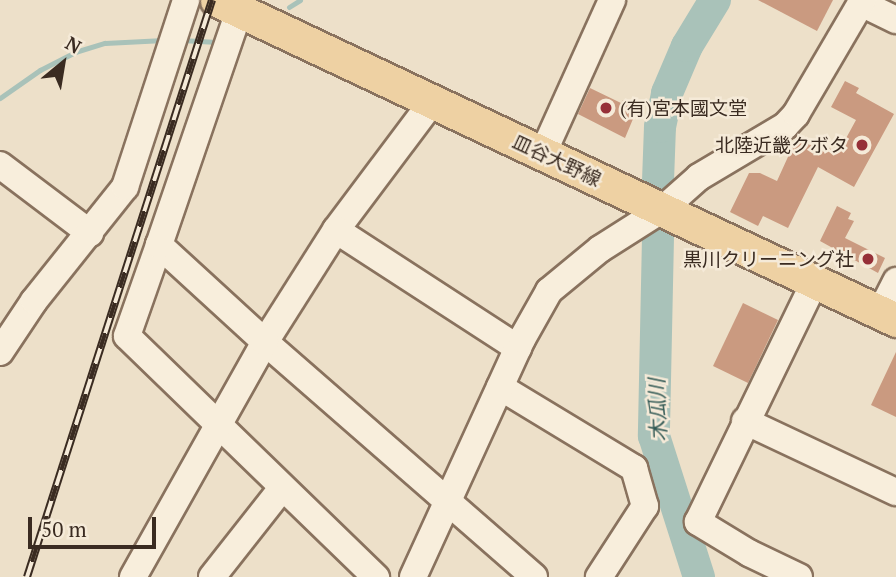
<!DOCTYPE html>
<meta charset="utf-8">
<style>
body{margin:0}
#map{position:relative;width:896px;height:577px;overflow:hidden;background:#ede0c9;font-family:"PT Serif","Noto Sans JP",serif}
div>[style]{position:absolute}
[style*='--x']{left:calc(var(--x)*1px);top:calc(var(--y)*1px);width:calc(var(--w)*1px);rotate:calc(var(--a)*1deg)}
.stream>*{height:5px;margin:-2.5px;padding:0 2.5px;transform-origin:2.5px;border-radius:2.5px;background:#a9c2b9}
.river>*{height:32px;margin:-16px;padding:0 16px;transform-origin:16px;border-radius:16px;background:#a9c2b9}
.building>*{inset:0;background:#ca9a80}
.roads{filter:drop-shadow(2px 0 #89725e) drop-shadow(-2px 0 #89725e) drop-shadow(0 2px #89725e) drop-shadow(0 -2px #89725e)}
.minor>*{height:26px;margin:-13px;padding:0 13px;transform-origin:13px;border-radius:13px;background:#f8eedc}
.major>*{height:33px;margin:-16.5px;padding:0 16.5px;transform-origin:16.5px;border-radius:16.5px;background:#eed1a3}
.rail>*{height:8px;margin-top:-4px;transform-origin:0;background:repeating-linear-gradient(90deg,#f5ead8 0 16px,#3a2b21 0 32px);box-sizing:border-box;border-block:2px solid #3a2b21}
.dots>*{width:19px;height:19px;translate:-50% -50%;box-sizing:border-box;border:4px solid #f5ead8;border-radius:50%}
span{translate:-50% -50%;white-space:nowrap;text-align:center;line-height:1.15;-webkit-text-stroke:5px #f5ead8;paint-order:stroke}
.poi-label{font-size:19px;color:#3a2b21}
.left{translate:0 -50%;text-align:left}
.right{translate:-100% -50%;text-align:right}
.street-label{font-size:19px;color:#3a2b21}
.water-label{font-size:21px;color:#315954;font-style:italic}
.north{position:absolute;left:28px;top:28px;width:70px;height:70px;-webkit-text-stroke:5px #f5ead8;paint-order:stroke;rotate:30deg;font-size:19px;font-weight:700;line-height:28px;text-align:center;color:#3a2b21}
.north::after{content:'';display:block;margin:auto;width:24px;height:32px;background:#3a2b21;clip-path:polygon(50% 0,100% 100%,50% 72%,0 100%)}
.scale{position:absolute;left:28px;top:517px;width:128px;height:32px;box-sizing:border-box;border:4px solid #3a2b21;border-top:0;padding-left:9px;font-size:21px;line-height:24px;white-space:nowrap;color:#3a2b21;-webkit-text-stroke:5px #f5ead8;paint-order:stroke}
</style>
<div id="map">
<div class="stream">
<div style="--x:289;--y:7;--w:13;--a:-32"></div>
<div style="--x:181;--y:40;--w:36;--a:3"></div>
<div style="--x:0;--y:98;--w:49;--a:-35"></div>
<div style="--x:40;--y:70;--w:39;--a:-27"></div>
<div style="--x:75;--y:52;--w:31;--a:-17"></div>
<div style="--x:105;--y:43;--w:59;--a:-2.9"></div>
</div>
<div class="river">
<div style="--x:658;--y:181;--w:54;--a:-87.9"></div>
<div style="--x:660;--y:127;--w:35;--a:-78"></div>
<div style="--x:667;--y:93;--w:51;--a:-66.9"></div>
<div style="--x:687;--y:46;--w:54;--a:-58.7"></div>
<div style="--x:658;--y:237;--w:199;--a:91.2"></div>
<div style="--x:654;--y:436;--w:148;--a:72.3"></div>
</div>
<div class="building">
<div style="clip-path:polygon(758px 0,833px 0,817px 31px)"></div>
<div style="clip-path:polygon(845px 81px,859px 88px,856px 93px,894px 114px,854px 187px,818px 167px,788px 228px,763px 216px,758px 226px,730px 212px,749px 173px,760px 173px,777px 181px,797px 137px,824px 152px,827px 147px,838px 153px,856px 120px,831px 107px)"></div>
<div style="clip-path:polygon(590px 88px,621px 103px,623px 100px,638px 107px,625px 138px,578px 114px)"></div>
<div style="clip-path:polygon(837px 206px,851px 213px,848px 219px,854px 221px,845px 238px,885px 258px,878px 273px,820px 241px)"></div>
<div style="clip-path:polygon(743px 303px,778px 320px,748px 383px,713px 366px)"></div>
<div style="clip-path:polygon(896px 352px,896px 417px,871px 405px)"></div>
</div>
<div class="roads">
<div class="minor">
<div style="--x:861;--y:3;--w:39;--a:26"></div>
<div style="--x:432;--y:102;--w:160;--a:126.9"></div>
<div style="--x:336;--y:230;--w:133;--a:122.4"></div>
<div style="--x:265;--y:342;--w:357;--a:41.1"></div>
<div style="--x:543;--y:153;--w:168;--a:-65.7"></div>
<div style="--x:0;--y:165;--w:113;--a:37.1"></div>
<div style="--x:336;--y:230;--w:217;--a:33"></div>
<div style="--x:159;--y:245;--w:96;--a:109.4"></div>
<div style="--x:127;--y:336;--w:347;--a:44.1"></div>
<div style="--x:880;--y:313;--w:36;--a:-63"></div>
<div style="--x:0;--y:352;--w:61;--a:-56.3"></div>
<div style="--x:34;--y:301;--w:146;--a:-51.4"></div>
<div style="--x:125;--y:187;--w:197;--a:-71.9"></div>
<div style="--x:500;--y:387;--w:157;--a:31.2"></div>
<div style="--x:634;--y:468;--w:40;--a:74"></div>
<div style="--x:645;--y:506;--w:85;--a:122.9"></div>
<div style="--x:745;--y:421;--w:167;--a:25.2"></div>
<div style="--x:133;--y:577;--w:270;--a:-60.7"></div>
<div style="--x:265;--y:342;--w:144;--a:-137.5"></div>
<div style="--x:159;--y:245;--w:259;--a:-71.1"></div>
<div style="--x:212;--y:577;--w:113;--a:-51.8"></div>
<div style="--x:413;--y:577;--w:262;--a:-65.4"></div>
<div style="--x:522;--y:339;--w:55;--a:-60.6"></div>
<div style="--x:549;--y:291;--w:66;--a:-39.5"></div>
<div style="--x:600;--y:249;--w:75;--a:-32.4"></div>
<div style="--x:663;--y:209;--w:48;--a:-41.6"></div>
<div style="--x:699;--y:177;--w:100;--a:-30.7"></div>
<div style="--x:785;--y:126;--w:16;--a:-47"></div>
<div style="--x:796;--y:114;--w:132;--a:-59.6"></div>
<div style="--x:799;--y:577;--w:55;--a:-154.4"></div>
<div style="--x:749;--y:553;--w:60;--a:-148.7"></div>
<div style="--x:698;--y:522;--w:268;--a:-64.1"></div>
</div>
<div class="major">
<div style="--x:217;--y:0;--w:751;--a:25.23"></div>
</div>
</div>
<div class="rail">
<div style="--x:27;--y:577;--w:606;--a:-72.22"></div>
</div>
<div class="dots">
<div style="left:606px;top:108px;background:#963038"></div>
<div style="left:862px;top:145px;background:#963038"></div>
<div style="left:868px;top:259px;background:#963038"></div>
</div>
<div class="poi-label">
<span class="left" style="left:620px;top:108px">(有)宮本國文堂</span>
<span class="right" style="left:848px;top:145px">北陸近畿クボタ</span>
<span class="right" style="left:854px;top:259px">黒川クリーニング社</span>
</div>
<div class="street-label">
<span style="left:557px;top:160px;rotate:25deg">皿谷大野線</span>
</div>
<div class="water-label">
<span style="left:657px;top:410px;rotate:-92deg">木瓜川</span>
</div>
<div class="north">N</div>
<div class="scale">50 m</div>
</div>
